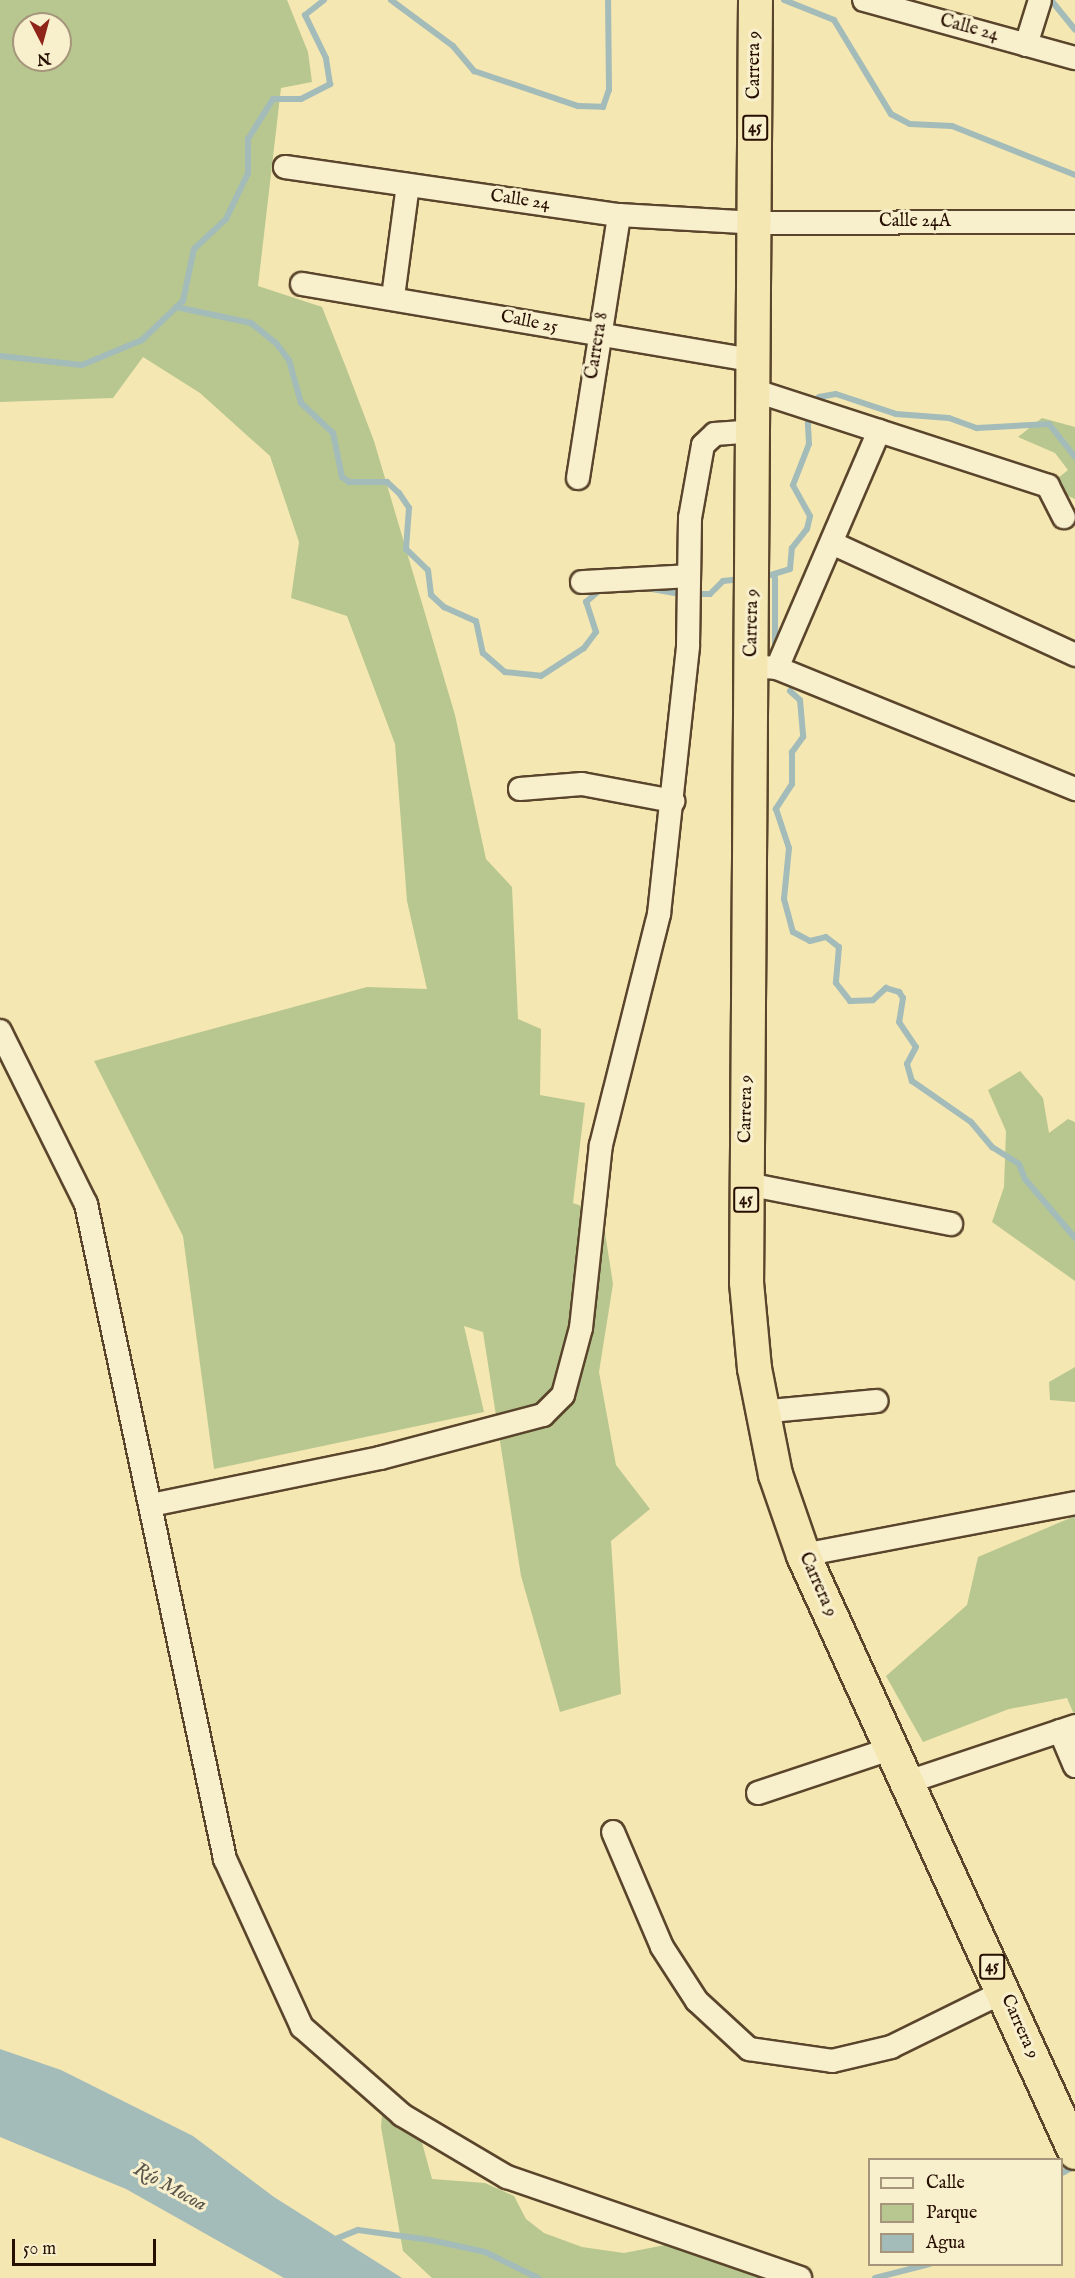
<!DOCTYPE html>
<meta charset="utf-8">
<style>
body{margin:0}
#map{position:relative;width:1075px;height:2278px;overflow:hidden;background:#f5e7b2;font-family:"IM FELL English",serif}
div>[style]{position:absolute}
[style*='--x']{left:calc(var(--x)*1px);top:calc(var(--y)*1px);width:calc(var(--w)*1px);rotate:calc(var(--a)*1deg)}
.green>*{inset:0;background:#b7c78f}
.water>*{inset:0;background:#a3bcb9}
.stream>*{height:6px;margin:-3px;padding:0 3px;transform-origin:3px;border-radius:3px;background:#a3bcb9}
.roads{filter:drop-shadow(2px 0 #5a452c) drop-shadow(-2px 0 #5a452c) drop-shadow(0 2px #5a452c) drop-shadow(0 -2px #5a452c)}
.minor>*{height:22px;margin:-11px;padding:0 11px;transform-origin:11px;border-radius:11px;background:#f8efcd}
.trunk>*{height:33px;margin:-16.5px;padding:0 16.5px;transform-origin:16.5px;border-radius:16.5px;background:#f5e7b2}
span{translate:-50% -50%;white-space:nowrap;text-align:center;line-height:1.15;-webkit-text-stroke:6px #f8efcd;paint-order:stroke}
.shield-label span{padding:2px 4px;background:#f8efcd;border:2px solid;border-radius:4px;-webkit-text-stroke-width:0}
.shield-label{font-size:16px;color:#270f00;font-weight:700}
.street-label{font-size:18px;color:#270f00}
.water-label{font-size:20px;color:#59544a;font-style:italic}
.legend{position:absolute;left:868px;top:2158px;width:195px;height:108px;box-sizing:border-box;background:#f8efcd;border:2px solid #a4957b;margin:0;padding:8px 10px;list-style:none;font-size:18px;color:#270f00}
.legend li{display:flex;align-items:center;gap:12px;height:30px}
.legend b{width:30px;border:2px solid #a4957b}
.north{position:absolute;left:12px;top:12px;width:60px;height:60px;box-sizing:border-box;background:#f8efcd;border:2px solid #a4957b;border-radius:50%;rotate:174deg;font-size:16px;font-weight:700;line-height:24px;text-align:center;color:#270f00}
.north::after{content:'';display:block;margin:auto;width:21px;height:27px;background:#8f2418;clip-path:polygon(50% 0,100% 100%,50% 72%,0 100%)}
.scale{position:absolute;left:12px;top:2239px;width:144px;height:27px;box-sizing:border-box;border:3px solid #270f00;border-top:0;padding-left:8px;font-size:18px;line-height:21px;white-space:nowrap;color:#270f00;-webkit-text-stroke:4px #f8efcd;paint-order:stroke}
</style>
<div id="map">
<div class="green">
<div style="clip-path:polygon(evenodd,0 0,287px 0,308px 52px,312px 82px,281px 88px,258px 286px,322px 307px,347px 370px,374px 441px,455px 715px,486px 859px,512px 887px,518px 1019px,541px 1029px,540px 1095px,585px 1103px,573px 1203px,602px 1213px,613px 1284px,599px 1372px,616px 1465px,650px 1509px,611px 1541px,621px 1694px,560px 1712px,521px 1576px,483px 1332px,464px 1326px,484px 1412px,214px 1469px,183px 1236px,94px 1061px,367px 987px,427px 989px,407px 901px,395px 744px,347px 616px,291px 598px,299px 542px,270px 456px,200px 393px,143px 357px,113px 398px,0 402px,0 0,24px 24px,60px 24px,60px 60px,24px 60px,24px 24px)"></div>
<div style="clip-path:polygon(1042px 418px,1075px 427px,1075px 499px,1056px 491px,1053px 482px,1068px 470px,1055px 453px,1018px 437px)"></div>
<div style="clip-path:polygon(1020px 1071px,1043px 1098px,1049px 1133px,1068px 1119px,1075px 1122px,1075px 1281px,992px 1222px,1004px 1187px,1006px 1131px,988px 1090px)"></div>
<div style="clip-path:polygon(1075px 1367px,1075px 1402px,1050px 1400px,1049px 1382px)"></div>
<div style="clip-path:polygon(1075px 1516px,1075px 1717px,1067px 1698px,1009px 1709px,923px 1742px,886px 1676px,967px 1605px,978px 1557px)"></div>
<div style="clip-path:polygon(383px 2103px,421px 2139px,432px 2179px,485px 2183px,514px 2196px,526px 2219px,544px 2233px,582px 2247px,624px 2253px,686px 2241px,735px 2268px,770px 2278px,432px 2278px,403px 2251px,381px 2127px)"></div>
</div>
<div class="water">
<div style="clip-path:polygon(0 2049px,61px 2070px,193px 2136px,274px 2197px,402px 2278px,284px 2278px,126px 2189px,0 2137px)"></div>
</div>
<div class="stream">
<div style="--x:391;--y:0;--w:77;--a:36.6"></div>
<div style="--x:453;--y:46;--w:33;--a:50"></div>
<div style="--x:474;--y:71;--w:110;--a:18.6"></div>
<div style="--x:578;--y:106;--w:25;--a:2"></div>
<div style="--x:603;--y:107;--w:18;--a:-71"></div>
<div style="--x:609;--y:90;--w:90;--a:-90.6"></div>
<div style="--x:784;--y:0;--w:54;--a:21.8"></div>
<div style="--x:834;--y:20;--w:110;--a:58.8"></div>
<div style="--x:891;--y:114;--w:21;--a:28"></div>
<div style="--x:910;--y:124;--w:42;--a:2.7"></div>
<div style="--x:952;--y:126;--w:132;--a:21.7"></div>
<div style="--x:1051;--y:0;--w:38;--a:51"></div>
<div style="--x:176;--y:307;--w:77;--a:12"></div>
<div style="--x:251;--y:323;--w:32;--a:39"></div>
<div style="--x:276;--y:343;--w:21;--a:53"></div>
<div style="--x:289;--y:360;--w:45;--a:74.4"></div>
<div style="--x:301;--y:403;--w:44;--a:43.2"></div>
<div style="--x:333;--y:433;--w:45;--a:78.4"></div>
<div style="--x:342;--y:477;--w:9;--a:36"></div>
<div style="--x:349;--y:482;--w:38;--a:0"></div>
<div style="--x:387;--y:482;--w:16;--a:43"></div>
<div style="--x:399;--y:493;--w:18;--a:56"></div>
<div style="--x:409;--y:508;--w:41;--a:94.2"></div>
<div style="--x:406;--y:549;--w:30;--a:44"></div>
<div style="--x:428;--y:570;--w:25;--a:83"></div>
<div style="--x:431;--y:595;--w:18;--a:43"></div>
<div style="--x:444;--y:607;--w:35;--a:24"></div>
<div style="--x:476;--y:621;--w:33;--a:78"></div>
<div style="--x:483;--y:653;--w:29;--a:41"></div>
<div style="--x:505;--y:672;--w:36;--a:6"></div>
<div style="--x:541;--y:676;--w:51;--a:-33.1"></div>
<div style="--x:584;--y:648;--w:20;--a:-53"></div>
<div style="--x:596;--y:632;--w:32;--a:-108"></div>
<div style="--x:586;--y:602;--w:18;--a:-41"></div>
<div style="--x:0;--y:356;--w:82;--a:6.3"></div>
<div style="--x:82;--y:365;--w:65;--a:-22.6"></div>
<div style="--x:142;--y:340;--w:57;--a:-43.6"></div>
<div style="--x:183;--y:301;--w:53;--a:-78.1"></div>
<div style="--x:194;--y:249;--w:44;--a:-43.2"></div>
<div style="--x:226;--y:219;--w:51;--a:-64.4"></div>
<div style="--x:248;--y:173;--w:34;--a:-90"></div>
<div style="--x:248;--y:139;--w:47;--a:-58"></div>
<div style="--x:273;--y:99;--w:28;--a:0"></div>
<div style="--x:301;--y:99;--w:33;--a:-27"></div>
<div style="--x:330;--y:84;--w:26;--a:-99"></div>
<div style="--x:326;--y:58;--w:48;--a:-116"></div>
<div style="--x:305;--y:15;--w:24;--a:-38"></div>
<div style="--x:814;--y:405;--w:9;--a:-58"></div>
<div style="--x:819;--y:397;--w:17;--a:-10"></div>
<div style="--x:836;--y:394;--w:63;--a:18.4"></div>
<div style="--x:896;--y:414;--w:53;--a:4.3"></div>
<div style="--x:949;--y:418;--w:30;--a:20"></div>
<div style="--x:977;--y:428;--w:72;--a:-3.2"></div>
<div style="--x:1049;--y:424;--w:42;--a:51.8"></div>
<div style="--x:761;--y:578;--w:30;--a:-17"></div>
<div style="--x:790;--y:569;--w:21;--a:-85"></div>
<div style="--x:792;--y:548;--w:24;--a:-52"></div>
<div style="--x:807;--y:529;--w:13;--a:-77"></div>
<div style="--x:810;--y:516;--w:35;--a:-119"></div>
<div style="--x:793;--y:485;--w:44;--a:-68.7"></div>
<div style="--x:809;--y:444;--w:22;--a:-93"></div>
<div style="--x:652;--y:589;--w:29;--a:10"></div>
<div style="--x:695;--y:594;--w:15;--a:0"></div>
<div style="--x:710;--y:594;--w:18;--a:-45"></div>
<div style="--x:723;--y:581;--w:19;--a:-6"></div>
<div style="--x:775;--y:653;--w:75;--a:-90"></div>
<div style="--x:790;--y:691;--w:13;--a:42"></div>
<div style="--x:800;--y:700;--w:37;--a:85"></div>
<div style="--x:803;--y:737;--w:19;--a:126"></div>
<div style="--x:792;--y:752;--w:32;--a:90"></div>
<div style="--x:792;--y:784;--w:30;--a:123"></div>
<div style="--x:776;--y:809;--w:41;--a:71.6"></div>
<div style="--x:789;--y:848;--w:51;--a:95.6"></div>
<div style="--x:784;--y:899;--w:34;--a:75"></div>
<div style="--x:793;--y:932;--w:19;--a:28"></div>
<div style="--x:810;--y:941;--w:16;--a:-14"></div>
<div style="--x:826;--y:937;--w:16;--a:38"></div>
<div style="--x:839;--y:947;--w:36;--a:95"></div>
<div style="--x:836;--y:983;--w:23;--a:52"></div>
<div style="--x:850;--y:1001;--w:23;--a:-2"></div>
<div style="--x:873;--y:1000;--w:18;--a:-43"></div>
<div style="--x:886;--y:988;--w:14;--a:17"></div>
<div style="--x:899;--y:992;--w:7;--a:56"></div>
<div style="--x:903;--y:998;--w:24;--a:99"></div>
<div style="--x:899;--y:1022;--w:30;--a:56"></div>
<div style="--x:916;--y:1047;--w:19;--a:118"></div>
<div style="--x:907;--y:1064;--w:18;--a:74"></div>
<div style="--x:912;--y:1081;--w:72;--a:34.8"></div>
<div style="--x:971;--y:1122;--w:33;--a:50"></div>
<div style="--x:992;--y:1147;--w:32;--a:32"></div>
<div style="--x:1019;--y:1164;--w:16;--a:68"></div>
<div style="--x:1025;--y:1179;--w:77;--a:49.7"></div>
<div style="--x:1062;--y:2173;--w:15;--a:-28"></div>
<div style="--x:333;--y:2240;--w:27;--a:-22"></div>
<div style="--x:358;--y:2230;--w:73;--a:7.9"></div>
<div style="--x:430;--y:2240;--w:56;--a:12.3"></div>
<div style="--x:485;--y:2252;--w:59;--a:26.1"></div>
<div style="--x:875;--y:2278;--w:57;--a:-14.3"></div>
</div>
<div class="roads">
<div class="minor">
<div style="--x:864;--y:0;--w:219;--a:15.4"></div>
<div style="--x:1026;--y:45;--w:47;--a:-72.7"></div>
<div style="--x:285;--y:167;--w:337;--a:8.2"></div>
<div style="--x:619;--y:215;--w:137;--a:3.3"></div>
<div style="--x:756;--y:223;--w:319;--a:-0.2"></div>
<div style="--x:302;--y:284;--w:460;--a:9.6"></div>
<div style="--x:393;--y:297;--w:113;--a:-82.4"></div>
<div style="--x:756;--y:391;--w:307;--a:18"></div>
<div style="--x:1048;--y:486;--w:35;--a:63"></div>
<div style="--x:578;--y:478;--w:266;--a:-81.1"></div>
<div style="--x:832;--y:543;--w:268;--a:24.7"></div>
<div style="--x:582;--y:582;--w:107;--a:-3.2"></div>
<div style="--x:753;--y:666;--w:24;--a:5"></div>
<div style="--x:777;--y:668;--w:322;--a:22.1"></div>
<div style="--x:777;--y:668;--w:258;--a:-66.7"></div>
<div style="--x:520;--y:789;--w:62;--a:-4.6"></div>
<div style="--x:582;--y:784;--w:93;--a:10.6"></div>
<div style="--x:0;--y:1031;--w:193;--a:63.6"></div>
<div style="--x:86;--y:1204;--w:670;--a:78.02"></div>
<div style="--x:225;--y:1859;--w:185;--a:65.4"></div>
<div style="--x:302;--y:2027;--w:133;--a:41.3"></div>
<div style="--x:402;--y:2115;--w:122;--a:30.6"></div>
<div style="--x:507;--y:2177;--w:310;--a:19"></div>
<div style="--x:747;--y:1184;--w:208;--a:11.1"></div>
<div style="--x:760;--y:1412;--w:117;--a:-5.4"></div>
<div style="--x:151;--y:1505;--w:234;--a:-11.6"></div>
<div style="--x:380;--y:1458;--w:169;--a:-14.8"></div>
<div style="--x:543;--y:1415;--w:28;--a:-45"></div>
<div style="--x:563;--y:1395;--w:69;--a:-75"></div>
<div style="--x:581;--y:1328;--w:184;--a:-83.8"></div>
<div style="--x:601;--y:1145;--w:238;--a:-75.9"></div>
<div style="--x:659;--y:914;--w:270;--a:-83.8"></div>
<div style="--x:688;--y:646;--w:128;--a:-89.1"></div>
<div style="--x:690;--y:518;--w:74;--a:-79.9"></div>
<div style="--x:703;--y:445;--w:16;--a:-43"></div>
<div style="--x:715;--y:434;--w:41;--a:-4.2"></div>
<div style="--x:803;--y:1555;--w:277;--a:-10.8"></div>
<div style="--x:1060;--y:1731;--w:38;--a:67"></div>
<div style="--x:908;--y:1782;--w:176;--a:-18.5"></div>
<div style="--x:758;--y:1793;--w:142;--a:-18.4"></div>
<div style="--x:613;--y:1832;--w:125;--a:66.9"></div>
<div style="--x:662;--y:1947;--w:64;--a:57.1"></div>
<div style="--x:697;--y:2001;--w:71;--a:42.7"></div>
<div style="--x:749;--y:2049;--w:84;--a:8.2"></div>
<div style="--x:832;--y:2061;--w:61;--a:-13.3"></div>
<div style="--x:891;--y:2047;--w:125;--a:-26.2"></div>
</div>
<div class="trunk">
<div style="--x:755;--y:0;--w:1282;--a:90.4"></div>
<div style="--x:746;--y:1282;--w:86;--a:84.7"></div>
<div style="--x:754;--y:1368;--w:108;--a:78.8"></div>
<div style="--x:775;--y:1474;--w:86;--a:70.9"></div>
<div style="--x:803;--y:1555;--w:656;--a:65.51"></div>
</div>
</div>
<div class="shield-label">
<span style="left:755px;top:128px">45</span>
<span style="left:746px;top:1200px">45</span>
<span style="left:992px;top:1967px">45</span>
</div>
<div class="street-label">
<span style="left:969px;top:29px;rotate:15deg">Calle 24</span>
<span style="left:755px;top:65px;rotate:-90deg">Carrera 9</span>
<span style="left:520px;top:201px;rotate:8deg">Calle 24</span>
<span style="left:915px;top:222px">Calle 24A</span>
<span style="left:529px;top:323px;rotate:11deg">Calle 25</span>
<span style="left:598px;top:346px;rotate:-81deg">Carrera 8</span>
<span style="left:753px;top:623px;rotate:-89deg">Carrera 9</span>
<span style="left:747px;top:1109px;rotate:-89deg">Carrera 9</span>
<span style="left:817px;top:1585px;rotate:66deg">Carrera 9</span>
<span style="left:1019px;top:2027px;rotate:66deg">Carrera 9</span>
</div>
<div class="water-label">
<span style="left:170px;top:2187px;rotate:29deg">Río Mocoa</span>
</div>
<ul class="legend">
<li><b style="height:8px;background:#f8efcd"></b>Calle</li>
<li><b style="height:16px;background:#b7c78f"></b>Parque</li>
<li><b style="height:16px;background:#a3bcb9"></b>Agua</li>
</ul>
<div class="north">N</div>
<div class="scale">50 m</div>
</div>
